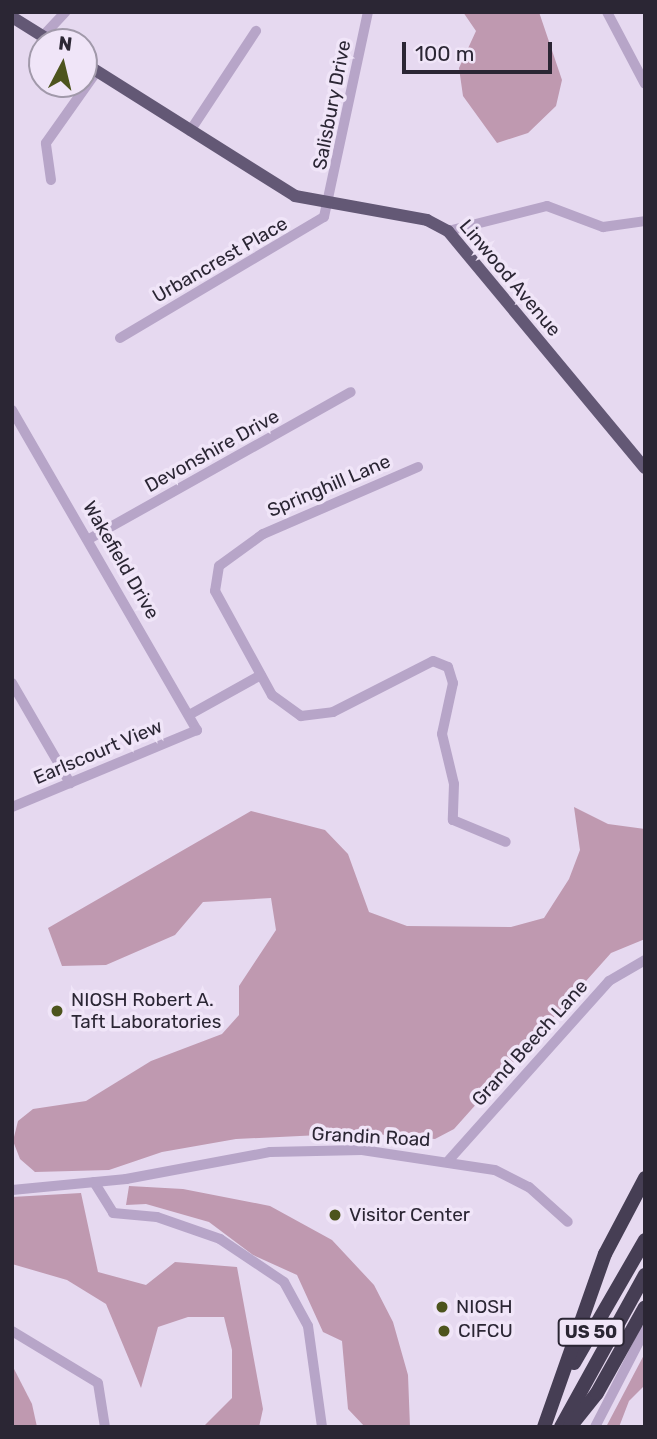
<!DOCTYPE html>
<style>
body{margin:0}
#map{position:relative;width:657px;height:1439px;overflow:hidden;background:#e6d9f0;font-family:Rubik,sans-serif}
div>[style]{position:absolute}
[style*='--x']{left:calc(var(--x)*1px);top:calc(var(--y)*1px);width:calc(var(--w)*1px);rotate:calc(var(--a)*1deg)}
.green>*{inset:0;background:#bf99b0}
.minor>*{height:10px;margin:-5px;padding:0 5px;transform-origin:5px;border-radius:5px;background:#b7a5c8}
.major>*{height:12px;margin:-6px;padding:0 6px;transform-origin:6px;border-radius:6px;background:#635875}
.highway>*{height:14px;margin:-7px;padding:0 7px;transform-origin:7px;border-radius:7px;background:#463e54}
.dots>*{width:19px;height:19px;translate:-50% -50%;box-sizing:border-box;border:4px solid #f0e5f8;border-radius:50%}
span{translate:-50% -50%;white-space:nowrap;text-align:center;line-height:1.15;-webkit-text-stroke:7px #f0e5f8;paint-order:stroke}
.shield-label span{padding:2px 5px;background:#f0e5f8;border:2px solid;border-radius:5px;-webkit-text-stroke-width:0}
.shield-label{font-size:18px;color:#2b2634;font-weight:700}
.street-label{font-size:19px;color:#2b2634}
.poi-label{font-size:19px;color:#2b2634}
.left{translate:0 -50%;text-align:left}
.frame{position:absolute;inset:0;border:14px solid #2b2634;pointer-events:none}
.north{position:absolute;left:28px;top:28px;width:70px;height:70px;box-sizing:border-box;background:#f0e5f8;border:2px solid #a199aa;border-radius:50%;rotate:7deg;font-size:19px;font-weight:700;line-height:28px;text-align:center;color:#2b2634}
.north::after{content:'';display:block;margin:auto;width:24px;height:32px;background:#4d541d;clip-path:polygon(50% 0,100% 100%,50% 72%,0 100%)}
.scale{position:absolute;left:402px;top:42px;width:150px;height:32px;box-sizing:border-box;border:4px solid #2b2634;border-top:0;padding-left:9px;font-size:21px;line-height:24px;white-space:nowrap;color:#2b2634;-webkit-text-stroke:5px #f0e5f8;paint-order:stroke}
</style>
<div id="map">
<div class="green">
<div style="clip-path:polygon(463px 12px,539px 12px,562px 80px,556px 106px,528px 133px,497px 143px,463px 96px,459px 68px,476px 31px)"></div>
<div style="clip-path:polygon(574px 807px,608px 824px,645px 829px,645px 939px,611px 953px,454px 1129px,435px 1139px,361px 1133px,236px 1139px,162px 1152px,109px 1170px,35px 1172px,20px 1159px,13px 1141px,18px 1121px,33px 1109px,86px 1101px,151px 1061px,222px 1034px,239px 1015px,239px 986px,276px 930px,271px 898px,203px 902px,175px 935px,106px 965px,62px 966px,48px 928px,251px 811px,325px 830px,348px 854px,369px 912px,407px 926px,511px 927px,544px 918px,569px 879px,580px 850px)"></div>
<div style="clip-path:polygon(129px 1186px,183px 1189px,270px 1206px,332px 1240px,374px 1285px,393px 1322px,408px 1375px,410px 1427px,365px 1427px,348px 1409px,342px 1341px,323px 1332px,297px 1275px,253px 1255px,209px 1222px,146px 1204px,126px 1205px)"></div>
<div style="clip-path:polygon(81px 1193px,98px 1272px,146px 1285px,175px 1262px,237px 1267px,263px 1409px,259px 1427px,203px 1427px,232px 1398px,232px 1350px,224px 1317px,188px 1317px,158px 1327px,141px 1388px,106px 1304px,67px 1280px,12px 1264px,12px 1197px)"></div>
<div style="clip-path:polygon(645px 1353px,645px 1385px,629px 1401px,619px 1427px,606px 1427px)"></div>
<div style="clip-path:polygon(12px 1365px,32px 1404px,37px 1427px,12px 1427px)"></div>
</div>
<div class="minor">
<div style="--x:607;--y:12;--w:81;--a:62.2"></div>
<div style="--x:43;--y:36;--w:33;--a:-47"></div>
<div style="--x:190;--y:131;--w:120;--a:-56.6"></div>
<div style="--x:51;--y:180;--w:37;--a:-98"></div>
<div style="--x:46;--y:143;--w:88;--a:-54.7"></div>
<div style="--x:448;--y:231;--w:102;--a:-14.2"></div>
<div style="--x:547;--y:206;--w:60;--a:20.6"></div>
<div style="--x:603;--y:227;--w:42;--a:-8.1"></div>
<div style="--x:120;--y:338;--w:237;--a:-30.7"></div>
<div style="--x:324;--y:217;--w:210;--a:-77.9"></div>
<div style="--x:12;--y:410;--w:370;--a:60"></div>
<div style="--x:197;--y:730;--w:200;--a:157.4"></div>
<div style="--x:418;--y:467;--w:169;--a:156.6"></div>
<div style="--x:263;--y:534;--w:54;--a:144"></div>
<div style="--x:219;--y:566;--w:25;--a:99"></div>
<div style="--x:215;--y:591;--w:119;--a:61.3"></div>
<div style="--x:272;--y:695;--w:36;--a:36"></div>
<div style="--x:301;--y:716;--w:32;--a:-7"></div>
<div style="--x:333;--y:712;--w:112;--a:-27"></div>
<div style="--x:433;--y:661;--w:16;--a:22"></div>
<div style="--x:448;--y:667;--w:17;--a:73"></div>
<div style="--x:453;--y:683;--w:52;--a:102.2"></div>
<div style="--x:442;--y:734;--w:51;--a:76.5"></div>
<div style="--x:454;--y:784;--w:36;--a:92"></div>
<div style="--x:453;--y:820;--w:57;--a:22.5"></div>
<div style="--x:89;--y:539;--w:300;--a:-29.3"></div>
<div style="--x:12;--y:683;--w:116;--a:59.9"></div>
<div style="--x:189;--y:715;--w:82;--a:-29.1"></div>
<div style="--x:449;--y:1160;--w:240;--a:-48.2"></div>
<div style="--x:609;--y:981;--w:42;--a:-30.3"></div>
<div style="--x:94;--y:1182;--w:36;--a:58"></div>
<div style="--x:113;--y:1213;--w:44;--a:5.2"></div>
<div style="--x:157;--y:1217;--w:67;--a:19.2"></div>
<div style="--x:220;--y:1239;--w:77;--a:33.9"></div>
<div style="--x:284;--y:1282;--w:50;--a:61.4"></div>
<div style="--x:308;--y:1326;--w:102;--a:82.1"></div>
<div style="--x:12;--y:1190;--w:115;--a:-5.5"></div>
<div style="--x:126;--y:1179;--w:147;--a:-10.6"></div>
<div style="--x:270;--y:1152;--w:92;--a:-1.2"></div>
<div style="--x:362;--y:1150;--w:134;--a:8.6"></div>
<div style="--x:495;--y:1170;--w:38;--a:27"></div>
<div style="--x:529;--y:1187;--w:52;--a:41.9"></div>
<div style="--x:12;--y:1331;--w:100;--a:31.2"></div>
<div style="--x:98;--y:1383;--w:45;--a:81"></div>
<div style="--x:595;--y:1427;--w:109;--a:-62.7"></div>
</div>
<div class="major">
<div style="--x:12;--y:17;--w:47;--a:32"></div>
<div style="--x:84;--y:63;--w:249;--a:32.2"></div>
<div style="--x:295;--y:196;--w:134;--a:10.3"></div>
<div style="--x:427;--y:220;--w:24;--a:28"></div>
<div style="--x:448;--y:231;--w:308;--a:50.3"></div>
</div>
<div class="highway">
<div style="--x:574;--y:1363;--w:142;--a:-60"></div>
<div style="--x:544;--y:1427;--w:183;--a:-70.6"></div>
<div style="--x:605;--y:1254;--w:86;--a:-62.2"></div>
<div style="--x:561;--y:1427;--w:174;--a:-61.1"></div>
<div style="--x:570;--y:1427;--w:43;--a:-51.5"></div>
<div style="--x:597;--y:1393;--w:98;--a:-60.8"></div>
</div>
<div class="dots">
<div style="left:57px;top:1011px;background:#4d541d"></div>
<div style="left:335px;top:1215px;background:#4d541d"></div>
<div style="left:442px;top:1307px;background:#4d541d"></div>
<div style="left:444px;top:1331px;background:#4d541d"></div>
</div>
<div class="shield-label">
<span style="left:591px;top:1332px">US 50</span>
</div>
<div class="street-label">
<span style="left:332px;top:105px;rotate:-79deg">Salisbury Drive</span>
<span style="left:220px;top:260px;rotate:-30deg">Urbancrest Place</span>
<span style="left:510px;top:278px;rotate:50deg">Linwood Avenue</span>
<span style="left:212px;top:451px;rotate:-29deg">Devonshire Drive</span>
<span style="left:329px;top:486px;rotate:-23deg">Springhill Lane</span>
<span style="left:121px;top:560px;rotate:60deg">Wakefield Drive</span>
<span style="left:98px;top:752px;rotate:-23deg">Earlscourt View</span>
<span style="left:530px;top:1043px;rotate:-48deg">Grand Beech Lane</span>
<span style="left:371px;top:1137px;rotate:3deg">Grandin Road</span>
</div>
<div class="poi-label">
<span class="left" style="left:71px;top:1011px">NIOSH Robert A.<br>Taft Laboratories</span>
<span class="left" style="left:349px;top:1215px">Visitor Center</span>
<span class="left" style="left:456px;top:1307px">NIOSH</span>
<span class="left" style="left:458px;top:1331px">CIFCU</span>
</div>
<div class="frame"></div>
<div class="north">N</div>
<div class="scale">100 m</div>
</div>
